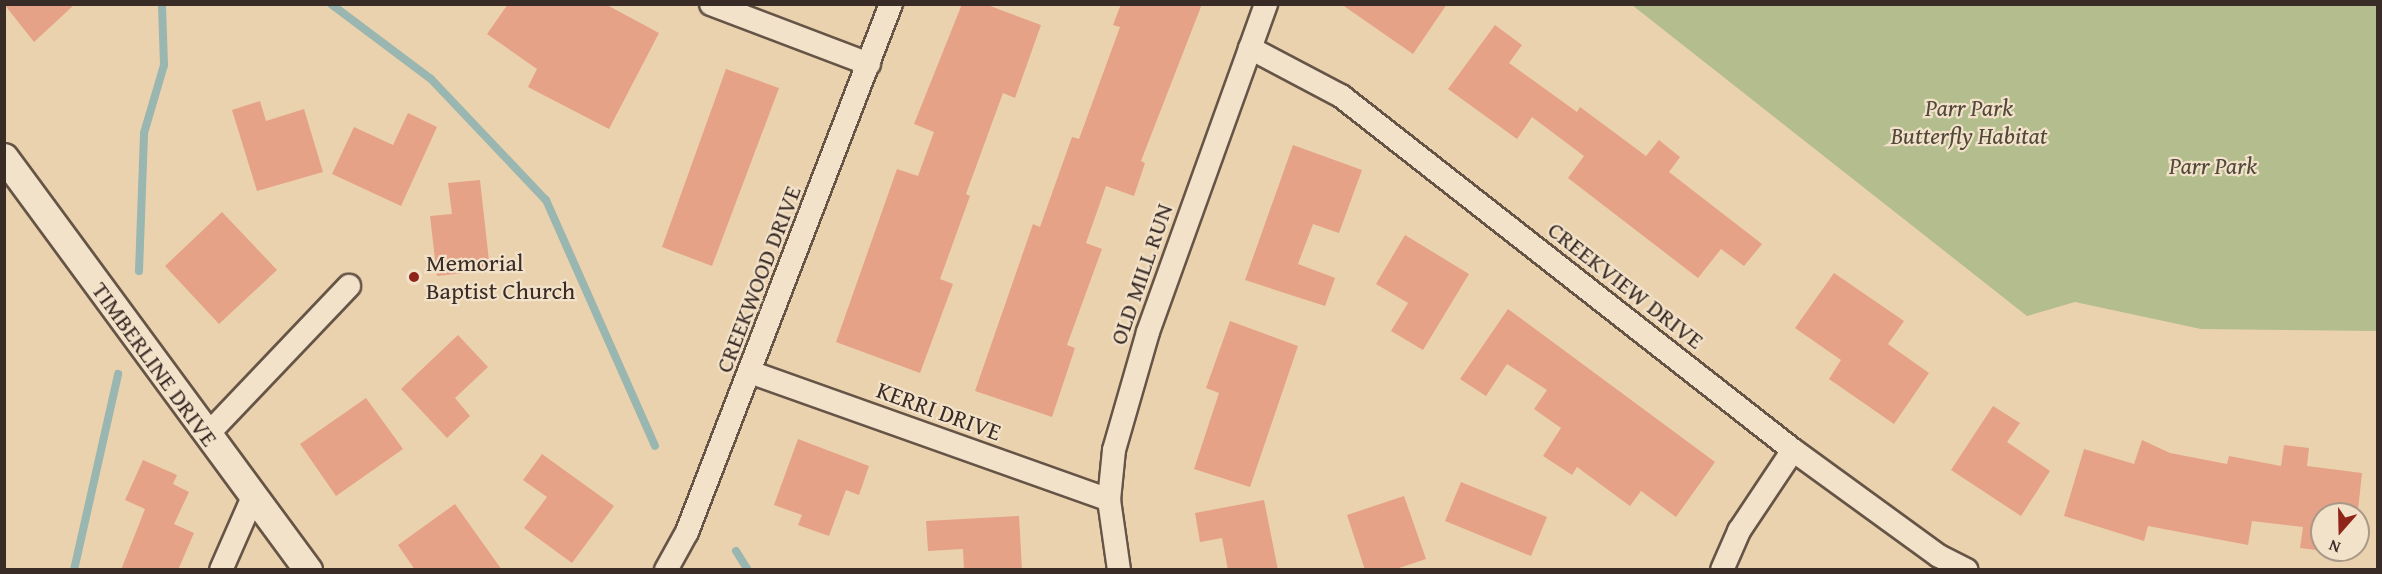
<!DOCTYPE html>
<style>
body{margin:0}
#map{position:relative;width:2382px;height:574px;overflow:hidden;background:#ebd2ae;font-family:"Gentium Book Plus",serif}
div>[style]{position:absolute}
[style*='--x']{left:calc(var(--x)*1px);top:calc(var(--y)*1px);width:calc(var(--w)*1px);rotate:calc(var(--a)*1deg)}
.green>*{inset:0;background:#b3bd8e}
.stream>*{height:8px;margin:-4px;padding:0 4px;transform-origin:4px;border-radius:4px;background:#99b6b0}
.building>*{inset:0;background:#e5a287}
.roads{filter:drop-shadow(2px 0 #665547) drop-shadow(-2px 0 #665547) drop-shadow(0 2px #665547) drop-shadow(0 -2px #665547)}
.minor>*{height:22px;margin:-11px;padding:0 11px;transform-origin:11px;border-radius:11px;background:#f2e2ca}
.tertiary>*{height:27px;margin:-13.5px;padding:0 13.5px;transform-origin:13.5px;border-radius:13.5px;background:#f2e2ca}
.dots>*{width:16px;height:16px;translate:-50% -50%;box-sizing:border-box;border:3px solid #f2e2ca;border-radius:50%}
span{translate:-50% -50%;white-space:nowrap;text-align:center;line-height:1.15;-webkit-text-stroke:4.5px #f2e2ca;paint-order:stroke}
.park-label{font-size:24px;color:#51483a;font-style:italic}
.poi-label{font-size:24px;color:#392b25}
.left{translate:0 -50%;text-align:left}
.street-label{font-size:24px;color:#392b25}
.frame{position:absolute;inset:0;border:6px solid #392b25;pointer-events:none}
.north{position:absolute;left:2310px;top:502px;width:60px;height:60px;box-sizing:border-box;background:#f2e2ca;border:2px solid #a89988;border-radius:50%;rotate:200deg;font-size:16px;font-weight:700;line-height:24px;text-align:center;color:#392b25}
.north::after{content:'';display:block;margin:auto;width:21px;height:27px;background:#8f2418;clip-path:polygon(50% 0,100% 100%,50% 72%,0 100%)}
</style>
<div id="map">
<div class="green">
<div style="clip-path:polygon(1632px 5px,2377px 5px,2377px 331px,2201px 329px,2075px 302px,2027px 316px)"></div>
</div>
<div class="stream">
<div style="--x:331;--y:4;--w:125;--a:36.9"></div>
<div style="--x:431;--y:79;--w:167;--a:46.5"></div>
<div style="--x:546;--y:200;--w:269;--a:66.1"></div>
<div style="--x:139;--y:271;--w:138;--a:-87.9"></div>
<div style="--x:144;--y:133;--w:71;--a:-73.6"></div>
<div style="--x:164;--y:65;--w:61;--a:-91.9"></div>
<div style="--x:736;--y:551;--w:22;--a:58"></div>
<div style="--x:74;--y:570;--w:201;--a:-77.3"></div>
</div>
<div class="building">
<div style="clip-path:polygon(4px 4px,75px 4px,34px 42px)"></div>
<div style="clip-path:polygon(508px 4px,605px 4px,659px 33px,609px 129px,528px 87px,537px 69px,487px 34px)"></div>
<div style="clip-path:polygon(962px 4px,985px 4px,1041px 25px,1015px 98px,1003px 93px,966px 194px,970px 196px,940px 279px,953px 284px,920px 373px,836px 342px,897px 169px,918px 176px,934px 132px,914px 124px)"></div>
<div style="clip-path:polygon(1121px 4px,1202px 4px,1141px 161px,1145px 163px,1134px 196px,1106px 186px,1086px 243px,1102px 249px,1067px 345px,1075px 348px,1052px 417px,975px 391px,1033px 224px,1040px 227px,1072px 137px,1079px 139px,1120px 27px,1113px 25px)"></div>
<div style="clip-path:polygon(1341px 4px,1447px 4px,1413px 54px)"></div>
<div style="clip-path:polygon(1495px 25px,1522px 45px,1509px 63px,1577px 112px,1580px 107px,1646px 156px,1659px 140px,1680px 157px,1669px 172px,1762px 244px,1744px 266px,1721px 249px,1698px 278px,1568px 178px,1584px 156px,1532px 117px,1517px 139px,1448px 89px)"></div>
<div style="clip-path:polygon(726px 69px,779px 88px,712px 266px,662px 247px)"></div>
<div style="clip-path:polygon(260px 101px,266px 121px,304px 109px,323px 172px,257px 191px,232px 110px)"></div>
<div style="clip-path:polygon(408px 113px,437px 127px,401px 206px,332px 174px,354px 127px,393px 145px)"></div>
<div style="clip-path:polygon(1293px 145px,1362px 170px,1339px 233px,1313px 224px,1298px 264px,1335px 278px,1325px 306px,1245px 280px)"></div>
<div style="clip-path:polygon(480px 180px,490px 270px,437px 276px,430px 216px,452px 214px,448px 183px)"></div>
<div style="clip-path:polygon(222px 212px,277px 270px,219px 324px,165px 266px)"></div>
<div style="clip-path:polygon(1405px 235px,1469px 274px,1423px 350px,1391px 331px,1408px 303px,1376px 284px)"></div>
<div style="clip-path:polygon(1834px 273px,1904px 321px,1888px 344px,1929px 373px,1894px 424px,1829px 379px,1841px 360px,1795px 328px)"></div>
<div style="clip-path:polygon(1508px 309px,1715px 462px,1676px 517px,1641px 491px,1630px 506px,1577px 467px,1572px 475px,1543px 456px,1561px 428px,1534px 409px,1547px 390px,1507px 364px,1486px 396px,1460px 379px)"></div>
<div style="clip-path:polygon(1230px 321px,1298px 346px,1250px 487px,1194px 469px,1219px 393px,1206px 388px)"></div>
<div style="clip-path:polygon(458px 335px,488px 367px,455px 398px,470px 416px,447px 438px,401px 389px)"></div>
<div style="clip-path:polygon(366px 398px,403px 449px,336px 496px,300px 444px)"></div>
<div style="clip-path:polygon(1993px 406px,2020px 423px,2007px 442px,2050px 471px,2021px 516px,1951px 470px)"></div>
<div style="clip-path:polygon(798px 439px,869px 466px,859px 495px,846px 490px,829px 536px,798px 525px,802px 515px,774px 505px)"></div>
<div style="clip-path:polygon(2142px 440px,2170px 453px,2227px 464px,2229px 456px,2281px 466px,2284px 445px,2309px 448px,2307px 466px,2362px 473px,2358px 510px,2338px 508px,2338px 514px,2322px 514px,2322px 550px,2333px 552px,2300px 548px,2303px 527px,2252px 521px,2248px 545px,2148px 526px,2144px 541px,2064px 516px,2084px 449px,2134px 464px)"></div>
<div style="clip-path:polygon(542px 454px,614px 506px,572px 563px,524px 528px,547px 497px,523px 480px)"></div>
<div style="clip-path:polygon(143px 460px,177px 475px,173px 484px,189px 492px,174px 524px,194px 533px,178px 570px,121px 570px,145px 509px,125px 500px)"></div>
<div style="clip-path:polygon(1461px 482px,1547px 517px,1531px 556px,1445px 521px)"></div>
<div style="clip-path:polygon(1404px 496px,1426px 559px,1393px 570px,1365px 570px,1347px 515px)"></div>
<div style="clip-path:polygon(1264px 500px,1278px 570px,1228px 570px,1222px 538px,1200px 542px,1195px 513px)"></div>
<div style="clip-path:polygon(455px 504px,502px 570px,415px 570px,398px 545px)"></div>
<div style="clip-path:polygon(1019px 516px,1022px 570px,964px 570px,963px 549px,928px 551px,926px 521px)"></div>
</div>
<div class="roads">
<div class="minor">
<div style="--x:711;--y:4;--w:169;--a:20.8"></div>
<div style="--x:1250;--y:48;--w:103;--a:27.8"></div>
<div style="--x:1341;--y:96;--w:574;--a:38.07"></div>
<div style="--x:1793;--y:450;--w:180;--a:36"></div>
<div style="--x:1939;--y:556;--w:31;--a:27"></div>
<div style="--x:750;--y:372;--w:381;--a:19.6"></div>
<div style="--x:207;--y:435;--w:206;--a:-46.4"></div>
<div style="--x:221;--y:570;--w:80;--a:-66.3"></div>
<div style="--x:666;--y:570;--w:43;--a:-61.1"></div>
<div style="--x:687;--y:532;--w:566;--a:-68.88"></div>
<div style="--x:1119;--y:570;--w:71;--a:-98.1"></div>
<div style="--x:1109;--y:500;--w:50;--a:-84.3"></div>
<div style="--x:1114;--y:450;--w:123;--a:-73.9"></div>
<div style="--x:1148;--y:332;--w:349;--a:-70.2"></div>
<div style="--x:1722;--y:570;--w:43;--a:-66.4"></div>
<div style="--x:1739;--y:531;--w:97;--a:-56.3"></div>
</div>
<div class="tertiary">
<div style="--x:4;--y:157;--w:513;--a:53.64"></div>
</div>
</div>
<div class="dots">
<div style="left:414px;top:277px;background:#8f2418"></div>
</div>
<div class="park-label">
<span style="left:1969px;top:122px">Parr Park<br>Butterfly Habitat</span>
<span style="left:2213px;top:166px">Parr Park</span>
</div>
<div class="poi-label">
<span class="left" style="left:426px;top:277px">Memorial<br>Baptist Church</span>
</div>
<div class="street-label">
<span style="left:1141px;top:274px;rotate:-71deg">OLD MILL RUN</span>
<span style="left:758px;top:279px;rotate:-69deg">CREEKWOOD DRIVE</span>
<span style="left:1626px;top:285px;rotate:38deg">CREEKVIEW DRIVE</span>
<span style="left:155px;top:364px;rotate:54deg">TIMBERLINE DRIVE</span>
<span style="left:939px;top:411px;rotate:20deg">KERRI DRIVE</span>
</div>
<div class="frame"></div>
<div class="north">N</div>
</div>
